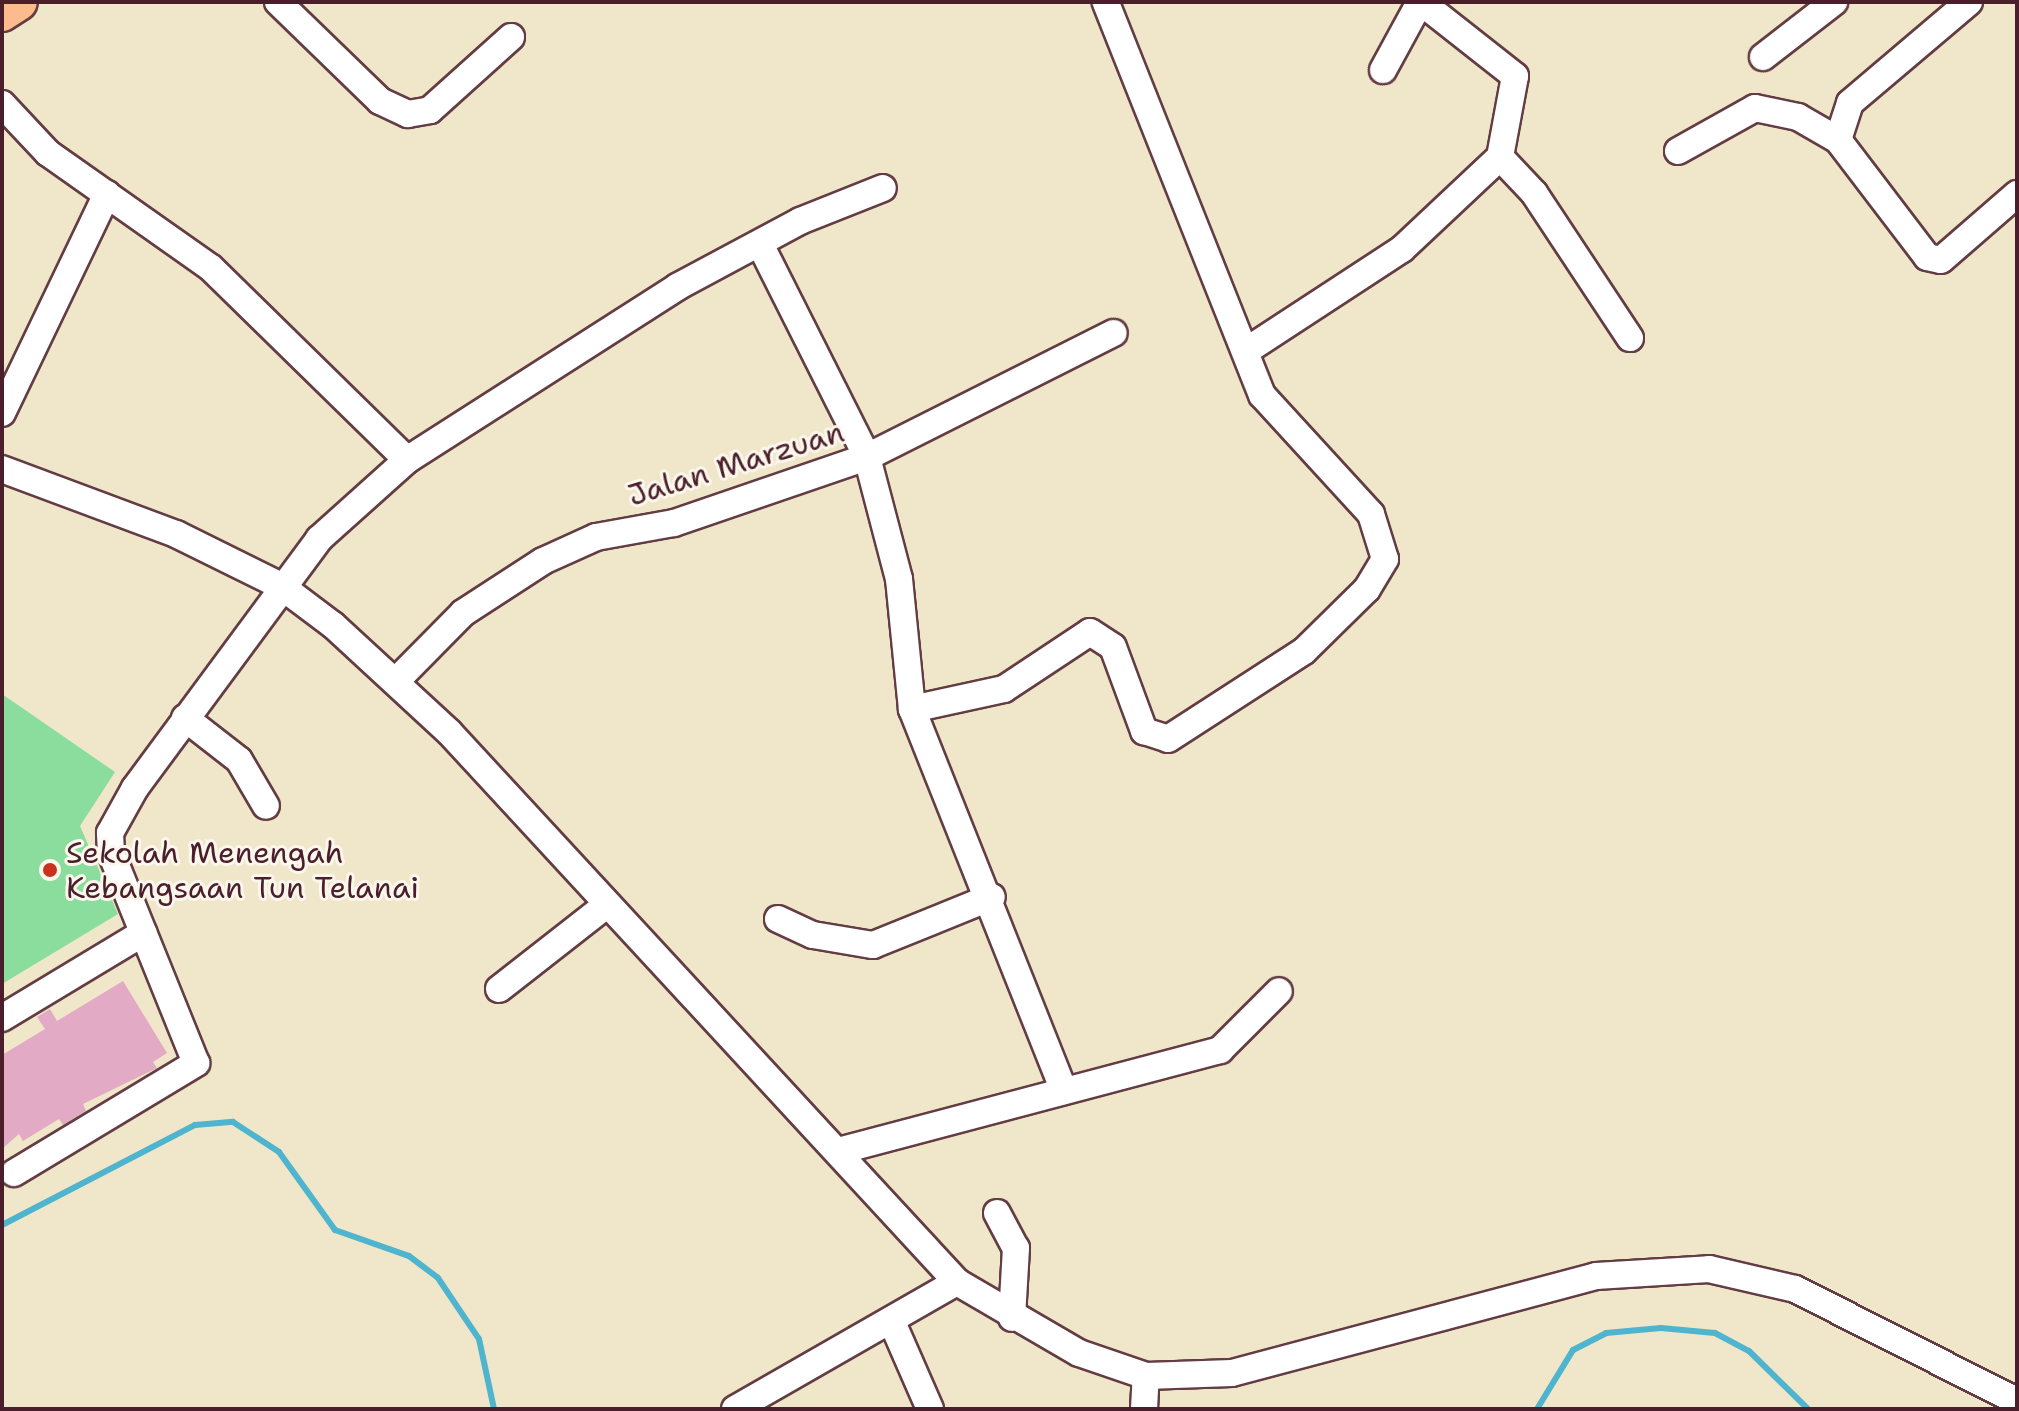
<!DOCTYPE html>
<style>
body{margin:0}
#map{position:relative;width:2019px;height:1411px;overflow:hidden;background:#f0e6ca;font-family:"Shantell Sans",sans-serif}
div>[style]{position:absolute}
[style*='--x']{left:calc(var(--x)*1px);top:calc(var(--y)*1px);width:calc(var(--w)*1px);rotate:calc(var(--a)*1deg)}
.green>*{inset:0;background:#8bdd9d}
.stream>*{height:6px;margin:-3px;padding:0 3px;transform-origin:3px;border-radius:3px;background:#4fb4ce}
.building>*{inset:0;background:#e2aac4}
.roads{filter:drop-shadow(2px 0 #633d43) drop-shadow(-2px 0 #633d43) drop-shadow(0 2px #633d43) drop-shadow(0 -2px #633d43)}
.minor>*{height:26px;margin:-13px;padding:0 13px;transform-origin:13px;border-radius:13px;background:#fff}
.highway>*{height:36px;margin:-18px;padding:0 18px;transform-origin:18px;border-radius:18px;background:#fbbb8d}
.dots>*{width:22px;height:22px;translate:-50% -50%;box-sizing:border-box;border:4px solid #fbf7ec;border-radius:50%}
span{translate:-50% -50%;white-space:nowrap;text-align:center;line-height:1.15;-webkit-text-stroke:6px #fbf7ec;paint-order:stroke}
.street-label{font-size:30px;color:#4a1f2b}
.poi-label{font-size:30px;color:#4a1f2b}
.left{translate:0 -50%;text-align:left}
.frame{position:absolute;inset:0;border:4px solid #4a1f2b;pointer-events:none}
</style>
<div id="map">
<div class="green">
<div style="clip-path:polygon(2px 694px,115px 772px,80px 826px,118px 914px,2px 984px)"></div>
</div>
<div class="stream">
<div style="--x:2;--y:1225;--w:217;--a:-27.4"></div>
<div style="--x:195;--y:1125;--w:38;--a:-5"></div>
<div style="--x:233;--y:1122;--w:55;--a:33.1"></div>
<div style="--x:279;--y:1152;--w:96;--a:54.3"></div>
<div style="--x:335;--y:1230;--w:78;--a:19.4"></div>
<div style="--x:409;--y:1256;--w:36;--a:37"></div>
<div style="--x:438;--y:1278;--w:73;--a:56.1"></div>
<div style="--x:479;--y:1339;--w:72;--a:77.9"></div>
<div style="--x:1537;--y:1409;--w:69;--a:-58.6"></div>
<div style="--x:1573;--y:1350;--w:37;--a:-27"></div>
<div style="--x:1606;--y:1333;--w:55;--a:-5.2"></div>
<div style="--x:1661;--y:1328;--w:54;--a:5.3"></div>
<div style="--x:1715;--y:1333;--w:38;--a:28"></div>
<div style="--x:1749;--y:1351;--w:83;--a:44.5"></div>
</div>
<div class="building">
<div style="clip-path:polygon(123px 981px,167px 1053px,153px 1062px,157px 1068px,83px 1104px,86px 1111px,63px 1125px,59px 1119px,23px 1141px,19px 1134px,2px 1149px,2px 1055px,45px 1029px,37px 1017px,50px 1009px,57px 1021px)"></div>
</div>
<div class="roads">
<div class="minor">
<div style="--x:278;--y:2;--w:142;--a:44.1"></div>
<div style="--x:380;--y:101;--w:31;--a:25"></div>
<div style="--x:408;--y:114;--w:22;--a:-10"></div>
<div style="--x:430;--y:110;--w:109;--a:-42"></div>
<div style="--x:1969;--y:2;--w:156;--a:139.7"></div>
<div style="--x:1850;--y:103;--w:39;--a:108"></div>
<div style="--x:1838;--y:140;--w:147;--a:52.7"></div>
<div style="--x:1927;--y:257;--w:14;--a:12"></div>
<div style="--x:1941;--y:260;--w:101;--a:-41"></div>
<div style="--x:1763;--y:57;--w:90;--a:-37.8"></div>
<div style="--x:1383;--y:70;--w:77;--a:-61.4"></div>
<div style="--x:2;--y:104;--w:67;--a:46.8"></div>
<div style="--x:48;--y:153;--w:199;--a:35.2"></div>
<div style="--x:211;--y:268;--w:274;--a:44.4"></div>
<div style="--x:1678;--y:151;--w:88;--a:-29.2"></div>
<div style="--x:1755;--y:108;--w:44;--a:11.8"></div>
<div style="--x:1798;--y:117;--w:46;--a:29.9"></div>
<div style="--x:1500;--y:157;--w:50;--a:46.6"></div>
<div style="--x:1534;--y:193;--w:174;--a:56.5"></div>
<div style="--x:762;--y:248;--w:234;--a:63.3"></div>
<div style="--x:867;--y:457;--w:126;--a:75.3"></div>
<div style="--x:899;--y:579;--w:131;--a:84.3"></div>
<div style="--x:912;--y:709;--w:411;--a:68.3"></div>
<div style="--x:1246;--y:351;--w:186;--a:-33.2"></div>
<div style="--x:1402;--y:249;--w:134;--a:-43.2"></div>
<div style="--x:1500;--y:157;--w:82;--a:-79.5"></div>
<div style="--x:1515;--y:76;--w:120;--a:-141.8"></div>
<div style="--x:2;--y:413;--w:243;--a:-64.4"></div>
<div style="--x:2;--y:469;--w:186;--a:20.5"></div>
<div style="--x:176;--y:534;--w:117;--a:26.3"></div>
<div style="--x:281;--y:586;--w:65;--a:36.9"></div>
<div style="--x:333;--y:625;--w:158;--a:42.7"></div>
<div style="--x:449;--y:732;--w:749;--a:47.27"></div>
<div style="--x:957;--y:1282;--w:141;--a:30.2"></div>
<div style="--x:1079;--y:1353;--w:71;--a:18.9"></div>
<div style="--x:1146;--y:1376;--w:86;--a:-2"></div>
<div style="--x:1232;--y:1373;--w:377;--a:-14.9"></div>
<div style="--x:1596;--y:1276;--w:113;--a:-3.5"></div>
<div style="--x:1709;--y:1269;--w:88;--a:13.1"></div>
<div style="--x:1795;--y:1289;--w:249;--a:26.8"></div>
<div style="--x:397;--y:680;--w:94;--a:-45.4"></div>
<div style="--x:463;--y:613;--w:95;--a:-33"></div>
<div style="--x:543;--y:561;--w:58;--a:-24.4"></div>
<div style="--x:596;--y:537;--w:79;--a:-10.2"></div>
<div style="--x:674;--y:523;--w:204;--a:-18.9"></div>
<div style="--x:867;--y:457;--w:276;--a:-26.7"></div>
<div style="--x:912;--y:709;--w:94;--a:-12.3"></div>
<div style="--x:1004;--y:689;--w:103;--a:-33.5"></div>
<div style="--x:1090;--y:632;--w:27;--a:33"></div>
<div style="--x:1113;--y:647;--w:90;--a:69.7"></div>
<div style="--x:1144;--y:731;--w:25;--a:18"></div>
<div style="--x:1168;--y:739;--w:162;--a:-32.9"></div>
<div style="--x:1304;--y:651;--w:88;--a:-44.5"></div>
<div style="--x:1367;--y:589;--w:35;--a:-59"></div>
<div style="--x:1385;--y:559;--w:47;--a:-107.3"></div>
<div style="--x:1371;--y:514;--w:161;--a:-132.5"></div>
<div style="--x:1262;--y:395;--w:423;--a:-111.7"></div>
<div style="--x:185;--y:718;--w:68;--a:37.9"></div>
<div style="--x:239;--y:760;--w:53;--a:59.6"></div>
<div style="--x:778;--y:919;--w:38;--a:25"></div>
<div style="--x:813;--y:935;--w:61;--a:9.5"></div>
<div style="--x:873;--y:945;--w:128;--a:-22"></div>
<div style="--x:499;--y:989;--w:133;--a:-38"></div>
<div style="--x:2;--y:1018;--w:165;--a:-31.1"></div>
<div style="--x:842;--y:1150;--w:391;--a:-14.8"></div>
<div style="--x:1220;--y:1050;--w:83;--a:-45"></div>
<div style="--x:14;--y:1173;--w:213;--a:-31.1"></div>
<div style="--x:196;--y:1063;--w:227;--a:-112"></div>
<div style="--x:111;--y:853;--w:20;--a:-93"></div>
<div style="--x:110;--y:833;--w:51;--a:-60.9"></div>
<div style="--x:135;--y:788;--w:310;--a:-53.5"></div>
<div style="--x:319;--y:539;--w:118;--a:-41.9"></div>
<div style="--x:407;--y:460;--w:321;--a:-32.6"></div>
<div style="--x:677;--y:287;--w:140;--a:-28.2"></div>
<div style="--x:800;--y:221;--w:89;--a:-21.7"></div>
<div style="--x:997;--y:1213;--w:40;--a:62"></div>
<div style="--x:1016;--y:1248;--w:70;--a:93.3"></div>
<div style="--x:892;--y:1322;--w:95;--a:66.4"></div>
<div style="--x:735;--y:1409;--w:256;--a:-29.8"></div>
<div style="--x:1144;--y:1409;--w:33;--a:-87"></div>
</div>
<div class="highway">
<div style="--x:2;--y:13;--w:20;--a:-33"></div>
</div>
</div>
<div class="dots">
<div style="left:50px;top:870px;background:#c8321e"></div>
</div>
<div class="street-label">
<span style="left:736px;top:464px;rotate:-17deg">Jalan Marzuan</span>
</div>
<div class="poi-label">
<span class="left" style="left:66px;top:870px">Sekolah Menengah<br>Kebangsaan Tun Telanai</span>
</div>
<div class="frame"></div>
</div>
